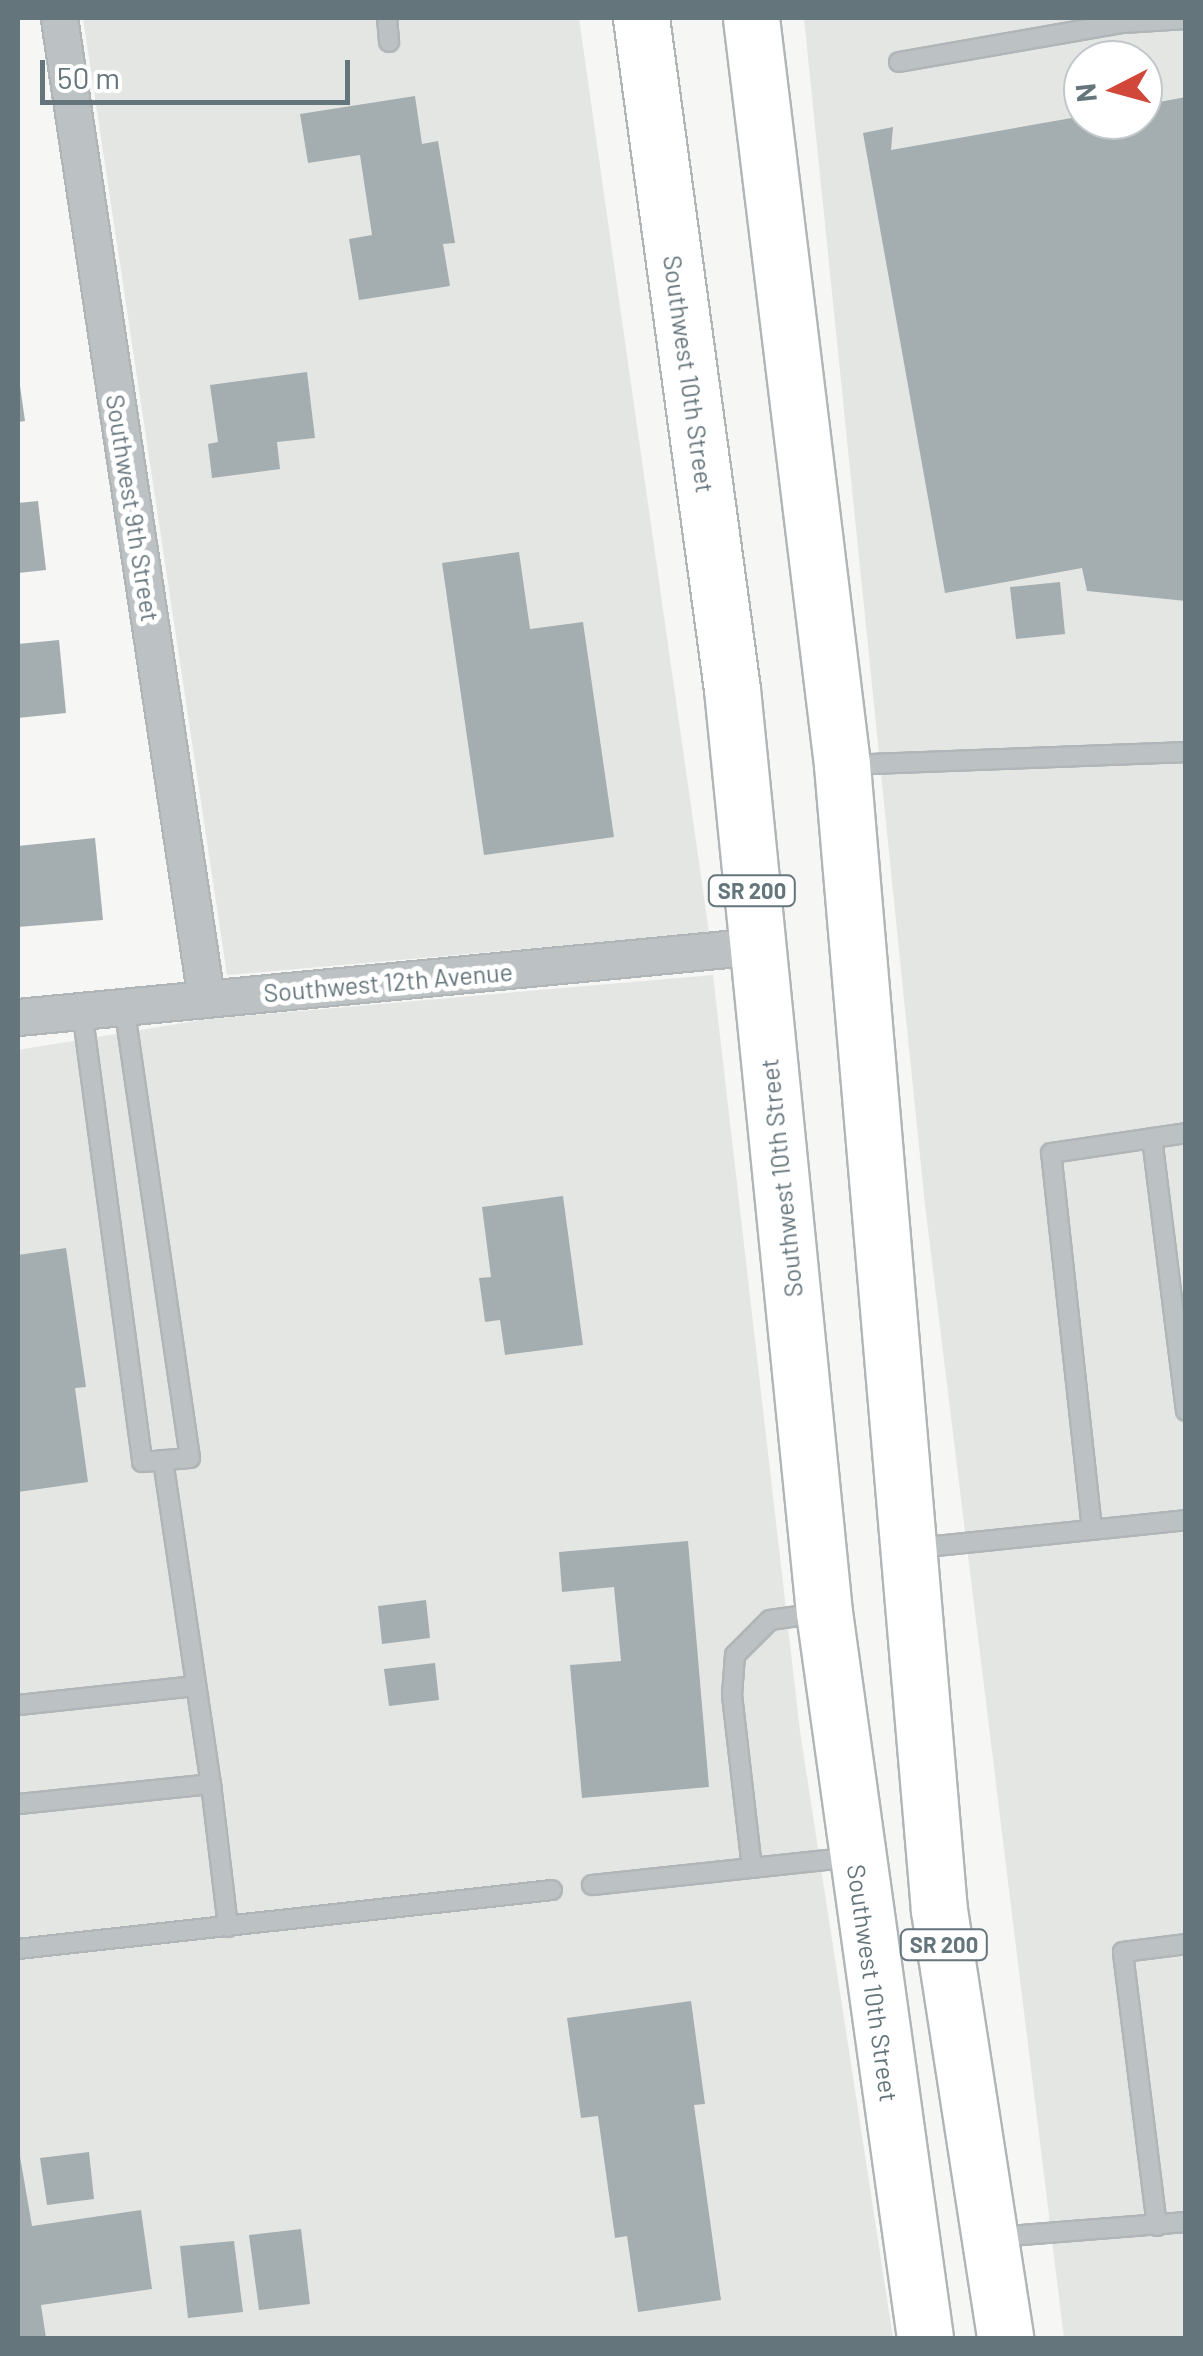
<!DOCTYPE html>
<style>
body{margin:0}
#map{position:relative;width:1203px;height:2356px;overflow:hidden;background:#f6f6f4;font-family:Barlow,sans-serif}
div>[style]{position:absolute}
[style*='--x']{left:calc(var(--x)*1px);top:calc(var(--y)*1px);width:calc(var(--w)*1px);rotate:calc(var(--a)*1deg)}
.built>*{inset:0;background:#e4e6e4}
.building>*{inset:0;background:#a4adb0}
.roads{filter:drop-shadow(2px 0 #b0b5b8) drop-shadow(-2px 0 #b0b5b8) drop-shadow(0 2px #b0b5b8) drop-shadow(0 -2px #b0b5b8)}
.lane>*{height:18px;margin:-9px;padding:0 9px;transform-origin:9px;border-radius:9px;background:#bcc1c3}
.street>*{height:35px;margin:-17.5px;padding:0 17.5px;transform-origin:17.5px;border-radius:17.5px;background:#bcc1c3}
.primary>*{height:55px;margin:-27.5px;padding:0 27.5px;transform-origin:27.5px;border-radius:27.5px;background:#fff}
span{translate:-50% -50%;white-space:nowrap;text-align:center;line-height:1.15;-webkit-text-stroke:10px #fff;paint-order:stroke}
.shield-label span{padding:2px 8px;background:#fff;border:2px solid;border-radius:8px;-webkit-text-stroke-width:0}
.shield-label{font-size:22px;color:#65757c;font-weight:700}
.street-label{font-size:25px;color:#65757c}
.frame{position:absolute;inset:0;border:20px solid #65757c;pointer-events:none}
.north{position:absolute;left:1063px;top:40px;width:100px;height:100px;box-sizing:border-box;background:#fff;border:2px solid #c1c8cb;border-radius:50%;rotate:264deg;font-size:28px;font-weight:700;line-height:40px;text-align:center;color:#65757c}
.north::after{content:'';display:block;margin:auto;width:35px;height:45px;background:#d14739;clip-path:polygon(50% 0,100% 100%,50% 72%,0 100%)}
.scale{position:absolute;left:40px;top:60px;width:310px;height:45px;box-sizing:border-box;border:5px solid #65757c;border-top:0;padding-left:12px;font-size:30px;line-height:35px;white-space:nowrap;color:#65757c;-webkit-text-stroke:8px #fff;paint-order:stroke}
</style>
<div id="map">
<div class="built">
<div style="clip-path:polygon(83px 18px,579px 18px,709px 933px,227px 975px)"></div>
<div style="clip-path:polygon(evenodd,804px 18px,1185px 18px,1185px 2338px,1064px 2338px,925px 1205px,804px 18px,1083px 60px,1143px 60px,1143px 120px,1083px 120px,1083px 60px)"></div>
<div style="clip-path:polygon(713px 975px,800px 1731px,893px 2338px,18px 2338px,18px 1050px,207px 1019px)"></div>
</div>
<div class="building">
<div style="clip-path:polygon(415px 96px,422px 144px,438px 141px,455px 243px,443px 244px,450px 286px,359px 300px,349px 239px,372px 235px,360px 155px,308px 163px,300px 114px)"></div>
<div style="clip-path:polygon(1186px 97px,1186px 601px,1087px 591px,1082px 568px,945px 593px,863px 133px,893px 127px,891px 150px,1083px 116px,1143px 120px,1143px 105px)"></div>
<div style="clip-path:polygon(18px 372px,25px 421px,18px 422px)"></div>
<div style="clip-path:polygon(307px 372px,315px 438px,277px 442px,280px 469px,212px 478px,208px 444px,218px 442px,210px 385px)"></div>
<div style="clip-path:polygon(38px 501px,46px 570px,18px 573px,18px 503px)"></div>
<div style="clip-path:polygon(519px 552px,530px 629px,583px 622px,614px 837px,484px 855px,442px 563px)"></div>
<div style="clip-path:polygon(1060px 582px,1065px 634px,1016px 639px,1010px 587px)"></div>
<div style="clip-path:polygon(59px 640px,66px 713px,18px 718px,18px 644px)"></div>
<div style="clip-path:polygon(95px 838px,103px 920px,18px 927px,18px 846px)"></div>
<div style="clip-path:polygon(563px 1196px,583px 1345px,505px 1355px,500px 1320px,485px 1322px,479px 1278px,491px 1277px,482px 1207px)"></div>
<div style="clip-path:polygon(66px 1248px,86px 1387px,75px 1388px,88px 1482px,18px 1492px,18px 1255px)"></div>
<div style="clip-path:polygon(688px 1541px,709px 1787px,582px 1798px,570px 1665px,621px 1661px,614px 1587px,562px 1592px,559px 1552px)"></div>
<div style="clip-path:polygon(426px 1600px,430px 1638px,382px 1644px,378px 1606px)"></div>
<div style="clip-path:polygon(435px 1663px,439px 1700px,389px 1706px,384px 1669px)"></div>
<div style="clip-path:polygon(691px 2001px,705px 2104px,694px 2105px,721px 2300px,638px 2312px,627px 2236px,615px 2238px,598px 2116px,581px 2118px,567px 2018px)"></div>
<div style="clip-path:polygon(18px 2145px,32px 2226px,141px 2210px,152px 2289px,41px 2305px,46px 2338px,18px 2338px)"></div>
<div style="clip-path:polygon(89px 2152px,94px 2199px,47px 2205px,40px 2158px)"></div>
<div style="clip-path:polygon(301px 2229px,310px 2304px,259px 2310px,249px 2235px)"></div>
<div style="clip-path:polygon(234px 2241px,243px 2312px,188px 2318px,180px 2246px)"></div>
</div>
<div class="roads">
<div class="lane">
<div style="--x:387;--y:18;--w:24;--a:85"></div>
<div style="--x:1121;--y:18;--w:5;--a:68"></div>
<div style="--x:1123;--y:23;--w:63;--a:-3.6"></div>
<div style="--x:899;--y:62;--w:227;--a:-9.9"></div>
<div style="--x:847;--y:765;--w:339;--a:-2.2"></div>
<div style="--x:82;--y:1010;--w:456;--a:82.4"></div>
<div style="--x:142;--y:1462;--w:48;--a:-4.8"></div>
<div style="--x:190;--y:1458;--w:457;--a:-98.3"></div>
<div style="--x:1152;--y:1138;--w:275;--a:82.9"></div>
<div style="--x:163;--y:1460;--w:328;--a:81.6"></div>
<div style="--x:1092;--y:1529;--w:378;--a:-96.2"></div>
<div style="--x:1051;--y:1153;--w:136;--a:-8.4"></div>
<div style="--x:916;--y:1548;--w:271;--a:-5.9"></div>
<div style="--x:18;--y:1705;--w:179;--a:-6.1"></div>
<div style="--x:18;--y:1804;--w:194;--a:-5.9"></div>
<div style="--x:211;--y:1784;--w:144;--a:83.2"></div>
<div style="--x:752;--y:1868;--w:174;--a:-96.6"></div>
<div style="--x:732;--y:1695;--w:40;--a:-85.7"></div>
<div style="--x:735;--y:1655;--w:49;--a:-45"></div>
<div style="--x:770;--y:1620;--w:49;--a:-8.1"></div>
<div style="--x:592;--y:1885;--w:263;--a:-6.1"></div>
<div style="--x:18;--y:1949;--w:537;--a:-6.3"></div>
<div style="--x:1157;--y:2226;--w:276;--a:-97.1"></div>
<div style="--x:1123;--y:1952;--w:64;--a:-7.2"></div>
<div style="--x:996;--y:2237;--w:191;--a:-4.5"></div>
</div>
<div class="street">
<div style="--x:59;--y:18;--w:991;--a:81.47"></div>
<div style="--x:18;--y:1017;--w:743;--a:-5.48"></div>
</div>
<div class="primary">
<div style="--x:641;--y:18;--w:677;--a:82.28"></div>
<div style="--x:732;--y:689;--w:928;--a:84.31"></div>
<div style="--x:824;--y:1612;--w:733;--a:82.08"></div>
<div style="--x:751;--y:18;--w:753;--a:83.05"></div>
<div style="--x:842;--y:765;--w:1149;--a:85.16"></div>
<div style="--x:939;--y:1910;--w:433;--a:81.2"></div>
</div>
</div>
<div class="shield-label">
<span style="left:752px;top:891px">SR 200</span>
<span style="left:944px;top:1945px">SR 200</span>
</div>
<div class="street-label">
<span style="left:689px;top:374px;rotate:82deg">Southwest 10th Street</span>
<span style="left:133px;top:508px;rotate:81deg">Southwest 9th Street</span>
<span style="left:388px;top:982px;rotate:-5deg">Southwest 12th Avenue</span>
<span style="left:781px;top:1178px;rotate:-96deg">Southwest 10th Street</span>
<span style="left:873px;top:1983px;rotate:82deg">Southwest 10th Street</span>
</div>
<div class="frame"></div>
<div class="north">N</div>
<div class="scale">50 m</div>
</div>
